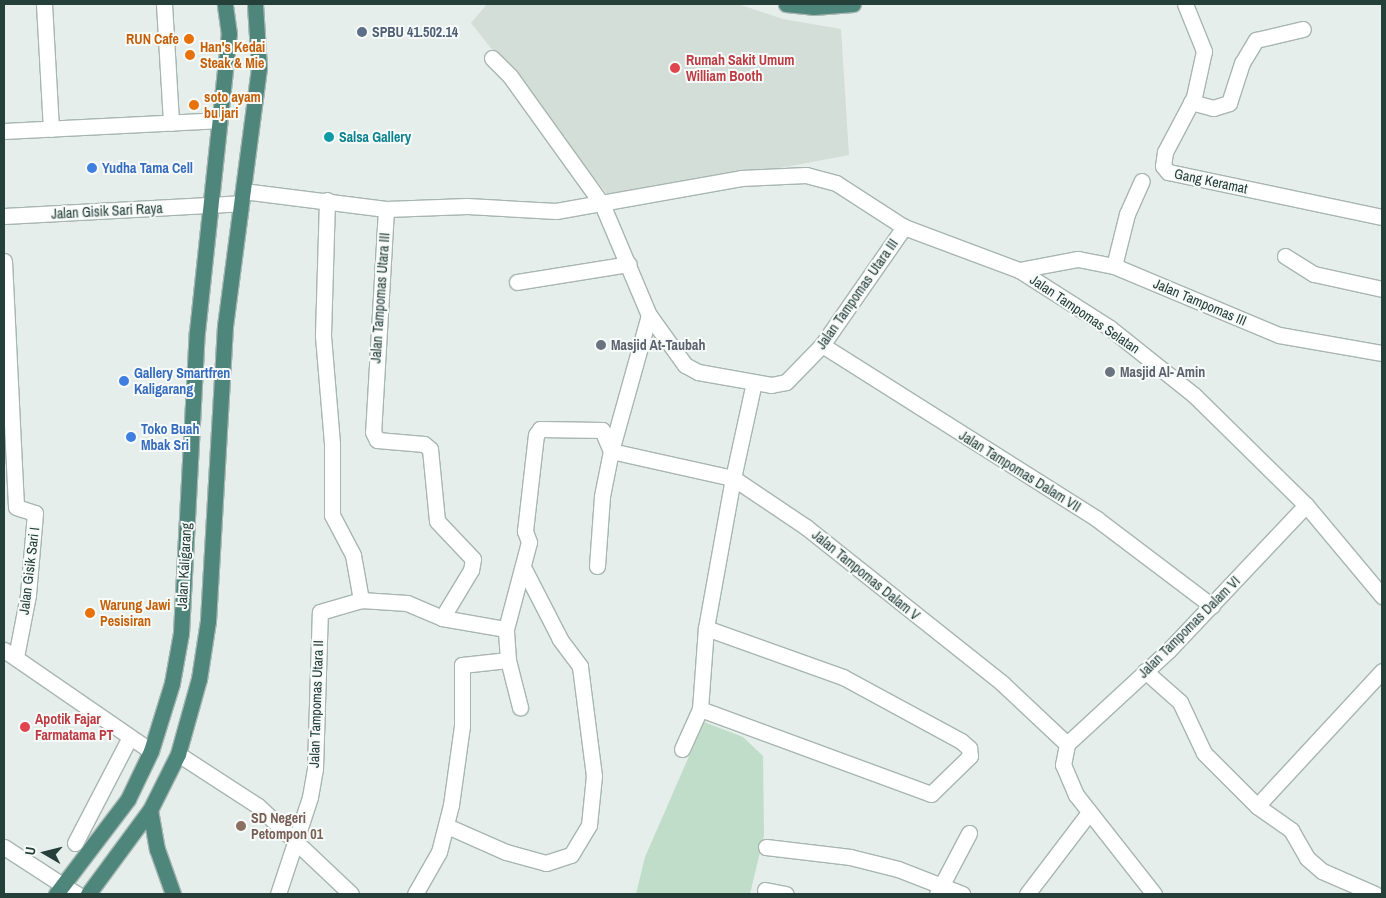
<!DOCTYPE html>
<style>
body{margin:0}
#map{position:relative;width:1386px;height:898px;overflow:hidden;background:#e5eeea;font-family:"Archivo Narrow",sans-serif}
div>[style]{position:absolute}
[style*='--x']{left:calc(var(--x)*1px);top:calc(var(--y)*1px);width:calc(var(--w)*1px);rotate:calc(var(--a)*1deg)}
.built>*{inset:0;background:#d4ded9}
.green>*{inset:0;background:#c0ddc9}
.roads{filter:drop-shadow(1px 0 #a8b6b1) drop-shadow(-1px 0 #a8b6b1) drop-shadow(0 1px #a8b6b1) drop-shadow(0 -1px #a8b6b1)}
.minor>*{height:15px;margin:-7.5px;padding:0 7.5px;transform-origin:7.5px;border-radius:7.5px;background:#fff}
.tertiary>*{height:15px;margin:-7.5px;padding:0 7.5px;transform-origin:7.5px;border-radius:7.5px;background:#fff}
.secondary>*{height:15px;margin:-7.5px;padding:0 7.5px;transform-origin:7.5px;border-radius:7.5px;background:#fff}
.trunk>*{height:15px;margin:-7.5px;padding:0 7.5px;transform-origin:7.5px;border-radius:7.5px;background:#4f867c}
.dots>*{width:14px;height:14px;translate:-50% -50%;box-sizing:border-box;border:2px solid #f6faf8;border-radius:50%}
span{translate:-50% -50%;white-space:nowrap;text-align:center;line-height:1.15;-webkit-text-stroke:4px #f6faf8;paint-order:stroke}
.service-label{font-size:14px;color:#4e5e75;font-weight:700}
.left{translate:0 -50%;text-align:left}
.food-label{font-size:14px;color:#c56008;font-weight:700}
.right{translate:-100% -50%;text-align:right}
.health-label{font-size:14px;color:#be3a42;font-weight:700}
.culture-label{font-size:14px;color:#0d838f;font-weight:700}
.shop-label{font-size:14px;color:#366cbe;font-weight:700}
.street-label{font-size:14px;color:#253f39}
.worship-label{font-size:14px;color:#5b616d;font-weight:700}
.education-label{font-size:14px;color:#785e54;font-weight:700}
.frame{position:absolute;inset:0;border:5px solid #253f39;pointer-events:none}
.north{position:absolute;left:20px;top:828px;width:50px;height:50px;-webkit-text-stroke:4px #f6faf8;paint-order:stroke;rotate:278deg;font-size:14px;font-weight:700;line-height:20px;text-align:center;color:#253f39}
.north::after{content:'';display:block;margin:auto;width:18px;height:22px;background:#253f39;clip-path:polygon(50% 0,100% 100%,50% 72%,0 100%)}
</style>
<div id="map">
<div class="built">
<div style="clip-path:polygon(487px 4px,738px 4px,783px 19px,841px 29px,849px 155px,612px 200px,471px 23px)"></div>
</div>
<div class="green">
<div style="clip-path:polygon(704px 722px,743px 737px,763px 756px,764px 835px,750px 894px,636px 894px,645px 857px)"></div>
</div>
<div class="roads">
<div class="minor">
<div style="--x:44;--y:4;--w:125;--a:86.8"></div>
<div style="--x:164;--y:4;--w:119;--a:86.6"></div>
<div style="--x:1185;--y:4;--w:51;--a:68"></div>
<div style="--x:1204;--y:51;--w:47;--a:102.3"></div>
<div style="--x:1194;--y:97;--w:62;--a:117.8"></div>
<div style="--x:1165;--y:152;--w:14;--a:98"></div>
<div style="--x:1163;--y:166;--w:8;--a:50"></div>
<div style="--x:1168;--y:172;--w:219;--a:11.9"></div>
<div style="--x:492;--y:58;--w:25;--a:45"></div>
<div style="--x:510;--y:76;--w:158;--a:54.3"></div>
<div style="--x:602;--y:204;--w:121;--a:67.1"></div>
<div style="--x:649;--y:315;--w:62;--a:54.2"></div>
<div style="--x:685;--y:365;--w:15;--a:28"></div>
<div style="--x:698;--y:372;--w:74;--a:10.1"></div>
<div style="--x:771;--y:385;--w:15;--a:-11"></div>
<div style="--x:786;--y:382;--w:52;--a:-45.8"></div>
<div style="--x:822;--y:345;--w:144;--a:-55.2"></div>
<div style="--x:1191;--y:102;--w:23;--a:15"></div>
<div style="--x:1213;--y:108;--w:17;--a:-17"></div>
<div style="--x:1229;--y:103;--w:42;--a:-72"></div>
<div style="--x:1242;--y:63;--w:27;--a:-59"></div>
<div style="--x:1256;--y:40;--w:48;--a:-13.2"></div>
<div style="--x:4;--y:131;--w:216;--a:-2.9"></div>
<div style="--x:243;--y:191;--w:144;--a:7.2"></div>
<div style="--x:386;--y:209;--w:81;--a:-2.1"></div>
<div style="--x:467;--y:206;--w:89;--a:3.2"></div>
<div style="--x:556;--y:211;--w:188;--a:-10.1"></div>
<div style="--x:741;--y:178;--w:65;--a:-2.6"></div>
<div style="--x:806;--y:175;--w:31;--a:15"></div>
<div style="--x:836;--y:183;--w:81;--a:32.9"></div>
<div style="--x:904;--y:227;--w:123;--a:20.5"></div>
<div style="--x:1019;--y:270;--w:108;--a:32.5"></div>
<div style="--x:1110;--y:328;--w:107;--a:38.6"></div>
<div style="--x:1194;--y:395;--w:157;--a:44.5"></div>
<div style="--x:1306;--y:505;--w:119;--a:50.1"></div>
<div style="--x:327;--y:200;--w:136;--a:91.7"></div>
<div style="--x:323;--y:336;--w:108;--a:85.2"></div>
<div style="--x:332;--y:444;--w:71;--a:90"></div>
<div style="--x:332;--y:515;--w:45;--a:62.3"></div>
<div style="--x:353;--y:555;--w:46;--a:79.9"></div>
<div style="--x:386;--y:209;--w:223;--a:93.3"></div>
<div style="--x:373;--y:432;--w:9;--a:63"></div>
<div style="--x:377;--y:440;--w:47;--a:4.9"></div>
<div style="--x:424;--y:444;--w:8;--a:40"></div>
<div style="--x:430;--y:449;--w:72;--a:84.4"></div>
<div style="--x:437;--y:521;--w:52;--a:46.5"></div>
<div style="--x:473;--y:559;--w:11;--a:100"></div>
<div style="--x:471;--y:570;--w:56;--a:121.1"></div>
<div style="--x:4;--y:216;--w:237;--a:-3.1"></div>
<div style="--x:1285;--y:256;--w:34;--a:32"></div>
<div style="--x:1314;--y:274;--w:70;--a:12.4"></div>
<div style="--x:4;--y:261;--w:246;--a:87.2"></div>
<div style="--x:16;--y:507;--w:20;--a:18"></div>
<div style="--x:35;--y:513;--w:82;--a:94.9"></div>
<div style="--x:28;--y:595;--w:63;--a:101"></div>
<div style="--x:1114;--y:266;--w:54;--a:-76"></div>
<div style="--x:1127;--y:214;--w:36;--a:-66"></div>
<div style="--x:1019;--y:270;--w:60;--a:-10.6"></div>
<div style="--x:1078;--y:259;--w:37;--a:11"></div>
<div style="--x:1114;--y:266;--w:179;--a:22.7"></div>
<div style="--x:1279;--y:335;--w:105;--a:9.9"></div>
<div style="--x:517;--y:282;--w:113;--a:-9.1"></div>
<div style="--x:822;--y:345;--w:325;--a:32.3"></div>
<div style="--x:1097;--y:519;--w:144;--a:37.1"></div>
<div style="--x:754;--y:382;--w:98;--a:102.3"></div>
<div style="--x:733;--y:478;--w:88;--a:33.9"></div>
<div style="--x:806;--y:527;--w:251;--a:38.5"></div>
<div style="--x:1002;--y:683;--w:89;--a:43.2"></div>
<div style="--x:597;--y:566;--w:70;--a:-85.9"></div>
<div style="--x:602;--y:496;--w:46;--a:-78.7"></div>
<div style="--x:611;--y:451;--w:141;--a:-74.4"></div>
<div style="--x:4;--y:650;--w:178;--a:34.5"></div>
<div style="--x:508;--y:660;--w:49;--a:75.7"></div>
<div style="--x:1145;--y:671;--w:47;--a:41.5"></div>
<div style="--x:1180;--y:702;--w:56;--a:64.8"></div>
<div style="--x:1204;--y:753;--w:75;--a:45"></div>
<div style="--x:1257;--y:806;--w:42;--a:35.2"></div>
<div style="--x:1291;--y:830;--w:32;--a:60"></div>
<div style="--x:1307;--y:858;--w:20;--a:41"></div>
<div style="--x:1322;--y:871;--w:58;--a:23.5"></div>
<div style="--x:682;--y:749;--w:44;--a:-65.8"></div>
<div style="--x:700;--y:709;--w:81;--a:-85.8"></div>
<div style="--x:178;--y:754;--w:95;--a:33"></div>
<div style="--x:258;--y:806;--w:128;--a:43.4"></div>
<div style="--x:1257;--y:806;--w:184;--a:-47.2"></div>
<div style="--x:447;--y:826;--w:64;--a:23.8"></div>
<div style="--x:506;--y:852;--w:41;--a:15.4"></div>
<div style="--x:546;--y:863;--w:26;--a:-18"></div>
<div style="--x:571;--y:855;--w:35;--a:-59"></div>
<div style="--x:589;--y:825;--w:49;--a:-84.2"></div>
<div style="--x:594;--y:776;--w:111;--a:-97.3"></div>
<div style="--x:580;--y:666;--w:34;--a:-127"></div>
<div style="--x:560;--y:639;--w:79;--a:-117.2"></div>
<div style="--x:75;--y:843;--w:119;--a:-62.6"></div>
<div style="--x:766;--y:847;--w:85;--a:6.8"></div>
<div style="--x:850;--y:857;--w:49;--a:14"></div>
<div style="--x:898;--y:869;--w:69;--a:21.3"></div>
<div style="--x:765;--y:890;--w:21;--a:11"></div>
<div style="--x:278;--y:894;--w:102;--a:-71.7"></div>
<div style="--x:310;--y:797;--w:29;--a:-80"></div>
<div style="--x:315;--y:768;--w:156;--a:-88.2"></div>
<div style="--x:320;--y:612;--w:43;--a:-16.3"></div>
<div style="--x:361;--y:600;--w:46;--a:3.7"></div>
<div style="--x:407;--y:603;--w:38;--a:23"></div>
<div style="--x:442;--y:618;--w:65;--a:9.8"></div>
<div style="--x:506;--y:629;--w:90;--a:-75.2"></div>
<div style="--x:529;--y:542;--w:12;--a:-110"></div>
<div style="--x:525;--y:531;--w:97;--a:-83.5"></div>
<div style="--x:536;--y:435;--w:7;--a:-56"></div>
<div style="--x:540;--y:429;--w:62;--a:0.9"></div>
<div style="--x:602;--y:430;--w:23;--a:67"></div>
<div style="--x:611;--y:451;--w:125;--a:12.5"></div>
<div style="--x:733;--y:478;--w:152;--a:100.2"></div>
<div style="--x:706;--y:628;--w:145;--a:19.7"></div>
<div style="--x:843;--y:677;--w:134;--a:28.5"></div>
<div style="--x:961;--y:741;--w:11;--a:41"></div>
<div style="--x:969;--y:748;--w:8;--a:83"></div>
<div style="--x:970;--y:756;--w:54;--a:135.7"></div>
<div style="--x:931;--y:794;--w:246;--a:-159.8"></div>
<div style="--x:415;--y:894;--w:48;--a:-60.3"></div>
<div style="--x:439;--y:852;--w:49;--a:-75.7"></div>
<div style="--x:451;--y:805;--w:80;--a:-82.1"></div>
<div style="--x:462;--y:726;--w:61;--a:-90"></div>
<div style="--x:462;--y:665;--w:46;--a:-6.2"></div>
<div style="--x:508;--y:660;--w:31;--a:-94"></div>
<div style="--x:937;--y:894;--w:69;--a:-62.3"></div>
<div style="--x:1027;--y:894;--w:101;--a:-52.7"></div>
<div style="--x:1154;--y:894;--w:126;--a:-128.2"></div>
<div style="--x:1076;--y:795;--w:33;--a:-113"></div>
<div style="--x:1063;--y:765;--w:21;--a:-79"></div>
<div style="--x:1067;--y:744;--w:139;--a:-42.7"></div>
<div style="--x:1169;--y:650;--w:199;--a:-46.6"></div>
</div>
<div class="tertiary">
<div style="--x:4;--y:847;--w:72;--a:33"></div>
</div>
<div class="secondary">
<div style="--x:64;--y:886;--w:15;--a:32"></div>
</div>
<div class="trunk">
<div style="--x:786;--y:4;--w:27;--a:6"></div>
<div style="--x:813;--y:7;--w:40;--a:-4.3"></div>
<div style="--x:150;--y:810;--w:40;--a:80"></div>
<div style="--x:157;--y:849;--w:48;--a:70.4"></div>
<div style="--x:56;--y:894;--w:119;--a:-52.8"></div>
<div style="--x:128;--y:799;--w:53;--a:-64.4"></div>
<div style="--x:151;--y:751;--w:71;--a:-72.8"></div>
<div style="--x:172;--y:683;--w:51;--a:-79.8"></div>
<div style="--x:181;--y:633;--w:301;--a:-87"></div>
<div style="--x:197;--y:332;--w:300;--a:-83.9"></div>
<div style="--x:229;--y:34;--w:30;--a:-98"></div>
<div style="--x:88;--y:894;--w:104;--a:-53.6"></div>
<div style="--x:150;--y:810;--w:63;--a:-63.4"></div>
<div style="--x:178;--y:754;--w:78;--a:-74.4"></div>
<div style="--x:199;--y:679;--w:59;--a:-81.2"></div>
<div style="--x:208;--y:621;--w:295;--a:-86.7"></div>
<div style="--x:225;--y:326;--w:260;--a:-82.5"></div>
<div style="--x:259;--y:68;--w:64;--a:-93.6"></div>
</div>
</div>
<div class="dots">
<div style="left:362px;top:32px;background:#5c6f8a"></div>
<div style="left:189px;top:39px;background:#e8710a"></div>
<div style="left:190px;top:55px;background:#e8710a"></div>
<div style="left:675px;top:68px;background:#e0444e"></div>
<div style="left:194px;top:105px;background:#e8710a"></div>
<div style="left:329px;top:137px;background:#0f9aa8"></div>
<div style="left:92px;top:168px;background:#3f7fe0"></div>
<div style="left:601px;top:345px;background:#6b7280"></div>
<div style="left:1110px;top:372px;background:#6b7280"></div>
<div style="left:124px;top:381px;background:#3f7fe0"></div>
<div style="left:131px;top:437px;background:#3f7fe0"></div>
<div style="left:90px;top:613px;background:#e8710a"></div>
<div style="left:25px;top:727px;background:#e0444e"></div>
<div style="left:241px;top:826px;background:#8d6e63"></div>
</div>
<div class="service-label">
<span class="left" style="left:372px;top:32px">SPBU 41.502.14</span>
</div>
<div class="food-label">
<span class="right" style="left:179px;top:39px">RUN Cafe</span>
<span class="left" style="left:200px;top:55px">Han's Kedai<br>Steak &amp; Mie</span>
<span class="left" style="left:204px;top:105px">soto ayam<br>bu jari</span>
<span class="left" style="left:100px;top:613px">Warung Jawi<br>Pesisiran</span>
</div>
<div class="health-label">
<span class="left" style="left:686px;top:68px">Rumah Sakit Umum<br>William Booth</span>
<span class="left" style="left:35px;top:727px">Apotik Fajar<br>Farmatama PT</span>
</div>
<div class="culture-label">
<span class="left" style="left:339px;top:137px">Salsa Gallery</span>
</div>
<div class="shop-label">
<span class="left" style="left:102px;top:168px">Yudha Tama Cell</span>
<span class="left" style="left:134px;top:381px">Gallery Smartfren<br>Kaligarang</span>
<span class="left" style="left:141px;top:437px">Toko Buah<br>Mbak Sri</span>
</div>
<div class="street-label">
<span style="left:1211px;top:181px;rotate:12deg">Gang Keramat</span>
<span style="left:107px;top:211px;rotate:-3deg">Jalan Gisik Sari Raya</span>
<span style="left:857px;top:294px;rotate:-55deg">Jalan Tampomas Utara III</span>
<span style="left:380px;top:298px;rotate:-86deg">Jalan Tampomas Utara III</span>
<span style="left:1200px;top:302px;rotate:23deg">Jalan Tampomas III</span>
<span style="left:1085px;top:314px;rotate:34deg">Jalan Tampomas Selatan</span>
<span style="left:1020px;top:471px;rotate:32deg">Jalan Tampomas Dalam VII</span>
<span style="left:184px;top:566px;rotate:-87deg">Jalan Kaligarang</span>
<span style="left:29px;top:571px;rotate:-83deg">Jalan Gisik Sari I</span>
<span style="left:866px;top:575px;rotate:39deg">Jalan Tampomas Dalam V</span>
<span style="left:1189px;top:627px;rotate:-45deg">Jalan Tampomas Dalam VI</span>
<span style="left:316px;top:704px;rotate:-88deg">Jalan Tampomas Utara II</span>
</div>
<div class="worship-label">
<span class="left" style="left:611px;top:345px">Masjid At-Taubah</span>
<span class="left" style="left:1120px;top:372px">Masjid Al- Amin</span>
</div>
<div class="education-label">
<span class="left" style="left:251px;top:826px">SD Negeri<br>Petompon 01</span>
</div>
<div class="frame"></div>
<div class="north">U</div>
</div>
